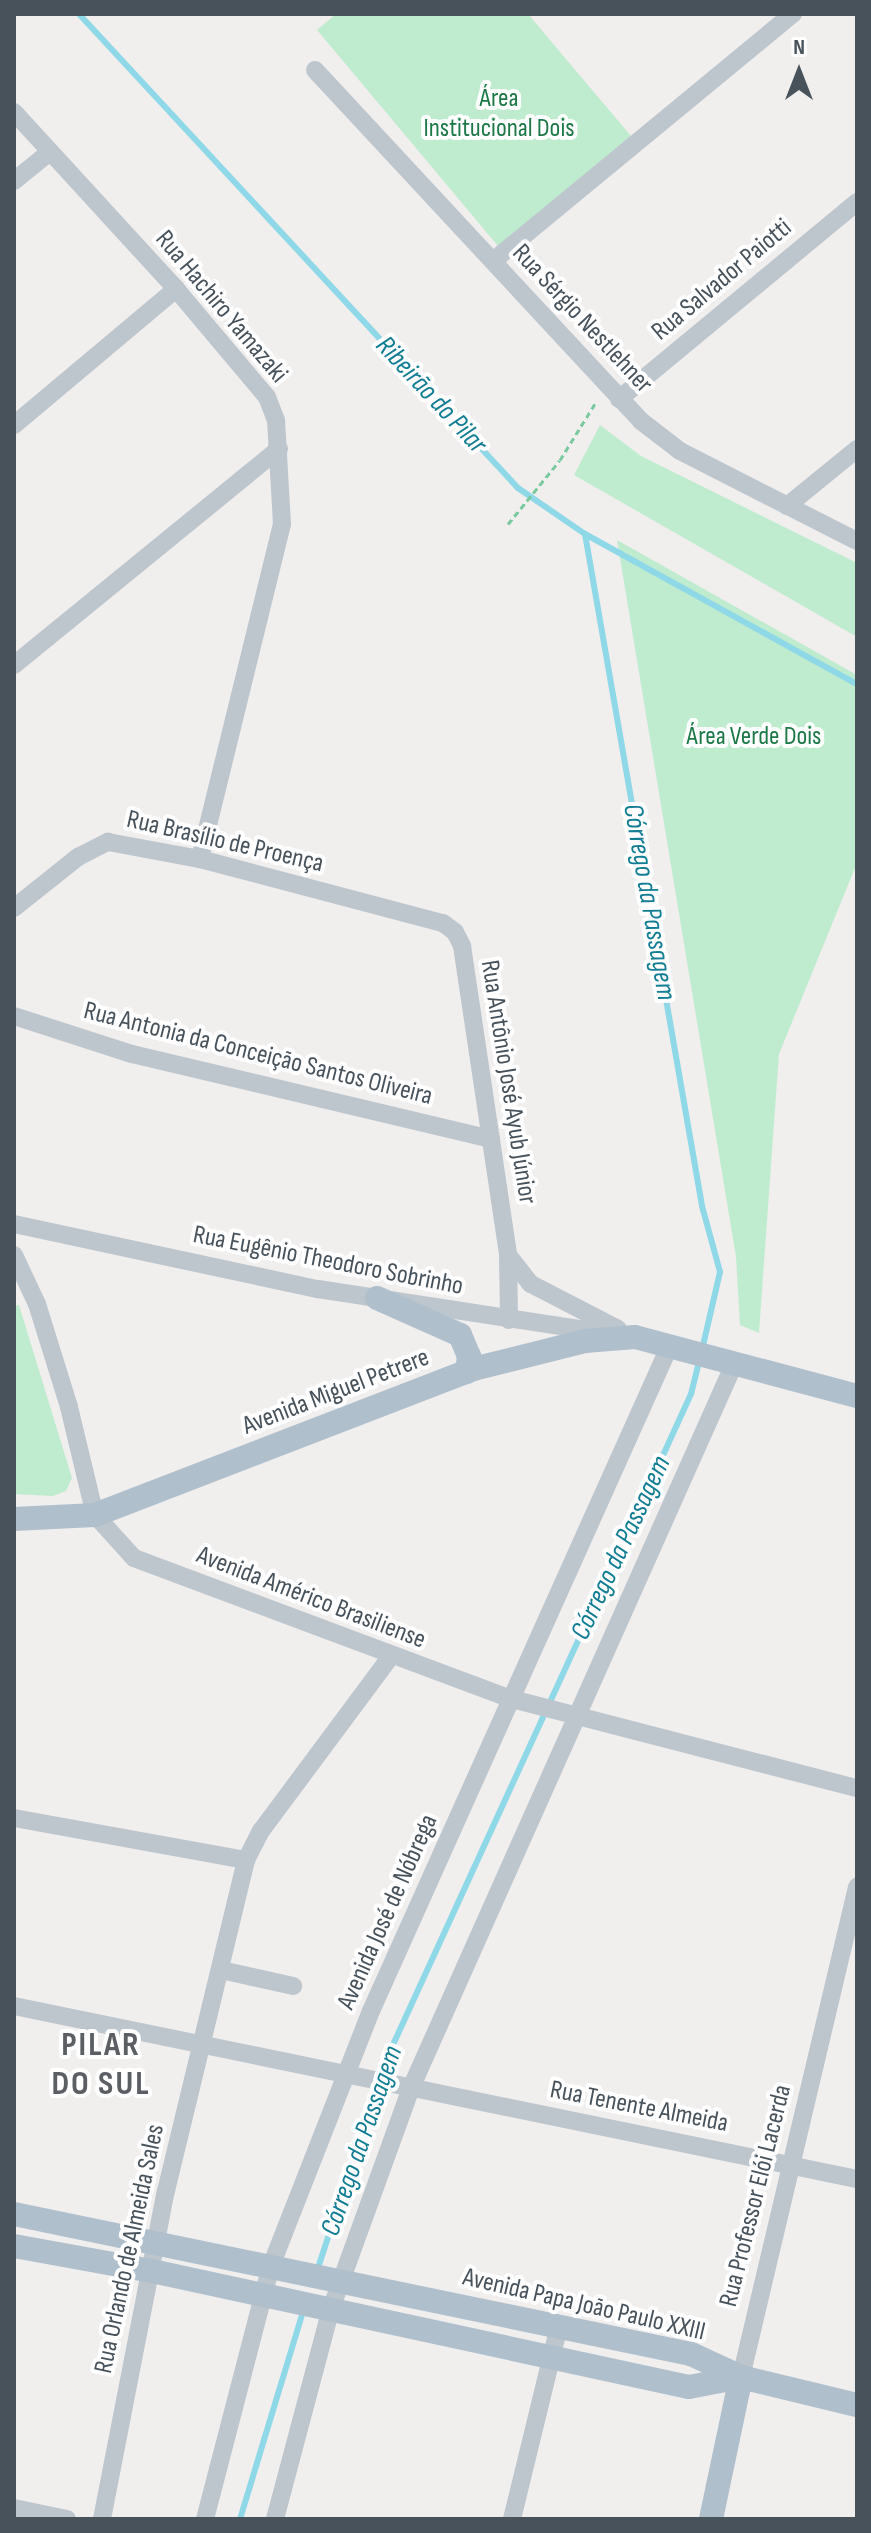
<!DOCTYPE html>
<meta charset="utf-8">
<style>
body{margin:0}
#map{position:relative;width:871px;height:2533px;overflow:hidden;background:#f1eeee;font-family:"Sofia Sans Condensed",sans-serif}
div>[style]{position:absolute}
[style*='--x']{left:calc(var(--x)*1px);top:calc(var(--y)*1px);width:calc(var(--w)*1px);rotate:calc(var(--a)*1deg)}
.green>*{inset:0;background:#bfeccf}
.stream>*{height:6px;margin:-3px;padding:0 3px;transform-origin:3px;border-radius:3px;background:#8ed8e7}
.path>*{height:3px;margin-top:-1.5px;transform-origin:0;background:repeating-linear-gradient(90deg,#78c99e 0 6px,transparent 0 10px)}
.minor>*{height:18px;margin:-9px;padding:0 9px;transform-origin:9px;border-radius:9px;background:#bdc6cd}
.major>*{height:24px;margin:-12px;padding:0 12px;transform-origin:12px;border-radius:12px;background:#afbfcc}
span{translate:-50% -50%;white-space:nowrap;text-align:center;line-height:1.15;-webkit-text-stroke:8px #fff;paint-order:stroke}
.park-label{font-size:26px;color:#1c7847}
.street-label{font-size:26px;color:#47525b}
.water-label{font-size:28px;color:#137d94;font-style:italic}
.district-label{font-size:34px;color:#5b5f63;font-weight:700;letter-spacing:2px}
.frame{position:absolute;inset:0;border:16px solid #47525b;pointer-events:none}
.north{position:absolute;left:759px;top:32px;width:80px;height:80px;-webkit-text-stroke:6px #fff;paint-order:stroke;rotate:0deg;font-size:22px;font-weight:700;line-height:32px;text-align:center;color:#47525b}
.north::after{content:'';display:block;margin:auto;width:28px;height:36px;background:#47525b;clip-path:polygon(50% 0,100% 100%,50% 72%,0 100%)}
</style>
<div id="map">
<div class="green">
<div style="clip-path:polygon(336px 14px,528px 14px,631px 136px,498px 246px,317px 30px)"></div>
<div style="clip-path:polygon(600px 425px,641px 456px,857px 563px,857px 637px,574px 475px)"></div>
<div style="clip-path:polygon(617px 540px,857px 675px,857px 863px,779px 1054px,759px 1333px,740px 1325px,736px 1257px)"></div>
<div style="clip-path:polygon(19px 1305px,72px 1478px,66px 1491px,53px 1496px,14px 1494px,14px 1306px)"></div>
</div>
<div class="stream">
<div style="--x:79;--y:14;--w:646;--a:47.2"></div>
<div style="--x:518;--y:488;--w:81;--a:34.5"></div>
<div style="--x:585;--y:534;--w:311;--a:28.9"></div>
<div style="--x:585;--y:534;--w:682;--a:80.12"></div>
<div style="--x:702;--y:1206;--w:68;--a:74.7"></div>
<div style="--x:720;--y:1272;--w:80;--a:103"></div>
<div style="--x:317;--y:2271;--w:222;--a:-71.9"></div>
<div style="--x:386;--y:2060;--w:733;--a:-65.39"></div>
<div style="--x:691;--y:1394;--w:34;--a:-76"></div>
<div style="--x:240;--y:2519;--w:220;--a:-73.1"></div>
</div>
<div class="path">
<div style="--x:508;--y:524;--w:82;--a:-50.9"></div>
<div style="--x:560;--y:460;--w:68;--a:-58.2"></div>
</div>
<div class="minor">
<div style="--x:315;--y:70;--w:479;--a:47.1"></div>
<div style="--x:641;--y:421;--w:49;--a:37.6"></div>
<div style="--x:680;--y:451;--w:199;--a:27"></div>
<div style="--x:14;--y:112;--w:240;--a:47.5"></div>
<div style="--x:176;--y:289;--w:141;--a:49.9"></div>
<div style="--x:267;--y:397;--w:25;--a:69"></div>
<div style="--x:276;--y:420;--w:104;--a:86.7"></div>
<div style="--x:282;--y:524;--w:345;--a:103.8"></div>
<div style="--x:14;--y:181;--w:46;--a:-38.9"></div>
<div style="--x:493;--y:261;--w:389;--a:-39.5"></div>
<div style="--x:619;--y:399;--w:309;--a:-39.6"></div>
<div style="--x:14;--y:425;--w:212;--a:-40"></div>
<div style="--x:787;--y:506;--w:90;--a:-39.2"></div>
<div style="--x:14;--y:665;--w:342;--a:-39.2"></div>
<div style="--x:14;--y:908;--w:82;--a:-38.6"></div>
<div style="--x:78;--y:857;--w:34;--a:-27"></div>
<div style="--x:108;--y:842;--w:94;--a:10.5"></div>
<div style="--x:200;--y:859;--w:251;--a:14.8"></div>
<div style="--x:443;--y:923;--w:15;--a:37"></div>
<div style="--x:455;--y:932;--w:16;--a:63"></div>
<div style="--x:462;--y:946;--w:312;--a:81.5"></div>
<div style="--x:508;--y:1255;--w:65;--a:89.1"></div>
<div style="--x:14;--y:1016;--w:124;--a:17.9"></div>
<div style="--x:132;--y:1054;--w:369;--a:13.3"></div>
<div style="--x:14;--y:1224;--w:311;--a:12.1"></div>
<div style="--x:318;--y:1289;--w:289;--a:8.7"></div>
<div style="--x:14;--y:1255;--w:54;--a:64.9"></div>
<div style="--x:37;--y:1304;--w:108;--a:72.7"></div>
<div style="--x:69;--y:1407;--w:111;--a:76.5"></div>
<div style="--x:95;--y:1515;--w:58;--a:47.8"></div>
<div style="--x:134;--y:1558;--w:403;--a:20.5"></div>
<div style="--x:512;--y:1699;--w:356;--a:14.5"></div>
<div style="--x:508;--y:1255;--w:37;--a:52"></div>
<div style="--x:531;--y:1284;--w:98;--a:27.3"></div>
<div style="--x:14;--y:1818;--w:236;--a:10.3"></div>
<div style="--x:221;--y:1970;--w:74;--a:12.5"></div>
<div style="--x:14;--y:2006;--w:861;--a:11.6"></div>
<div style="--x:741;--y:2377;--w:504;--a:-76.68"></div>
<div style="--x:14;--y:2508;--w:54;--a:11.7"></div>
<div style="--x:102;--y:2519;--w:334;--a:-79"></div>
<div style="--x:166;--y:2191;--w:341;--a:-76.4"></div>
<div style="--x:246;--y:1860;--w:33;--a:-63"></div>
<div style="--x:261;--y:1831;--w:217;--a:-53.4"></div>
<div style="--x:205;--y:2519;--w:261;--a:-75.4"></div>
<div style="--x:271;--y:2266;--w:274;--a:-68.6"></div>
<div style="--x:371;--y:2011;--w:730;--a:-65.82"></div>
<div style="--x:275;--y:2519;--w:217;--a:-75.1"></div>
<div style="--x:331;--y:2309;--w:235;--a:-70.1"></div>
<div style="--x:411;--y:2088;--w:795;--a:-65.95"></div>
<div style="--x:512;--y:2519;--w:199;--a:-76.3"></div>
</div>
<div class="major">
<div style="--x:377;--y:1298;--w:91;--a:24"></div>
<div style="--x:460;--y:1335;--w:23;--a:67"></div>
<div style="--x:469;--y:1356;--w:16;--a:97"></div>
<div style="--x:14;--y:1519;--w:81;--a:-2.8"></div>
<div style="--x:95;--y:1515;--w:405;--a:-21.1"></div>
<div style="--x:473;--y:1369;--w:115;--a:-14"></div>
<div style="--x:585;--y:1341;--w:50;--a:-4.6"></div>
<div style="--x:635;--y:1337;--w:230;--a:14.9"></div>
<div style="--x:14;--y:2214;--w:691;--a:11.68"></div>
<div style="--x:691;--y:2354;--w:55;--a:24.7"></div>
<div style="--x:741;--y:2377;--w:119;--a:13.6"></div>
<div style="--x:14;--y:2246;--w:140;--a:10.3"></div>
<div style="--x:152;--y:2271;--w:549;--a:12.19"></div>
<div style="--x:689;--y:2387;--w:53;--a:-10.9"></div>
<div style="--x:711;--y:2519;--w:145;--a:-78.1"></div>
</div>
<div class="park-label">
<span style="left:499px;top:114px">Área<br>Institucional Dois</span>
<span style="left:754px;top:737px">Área Verde Dois</span>
</div>
<div class="street-label">
<span style="left:722px;top:280px;rotate:-40deg">Rua Salvador Paiotti</span>
<span style="left:221px;top:307px;rotate:50deg">Rua Hachiro Yamazaki</span>
<span style="left:582px;top:319px;rotate:47deg">Rua Sérgio Nestlehner</span>
<span style="left:225px;top:842px;rotate:13deg">Rua Brasílio de Proença</span>
<span style="left:258px;top:1054px;rotate:14deg">Rua Antonia da Conceição Santos Oliveira</span>
<span style="left:508px;top:1082px;rotate:81deg">Rua Antônio José Ayub Júnior</span>
<span style="left:328px;top:1261px;rotate:11deg">Rua Eugênio Theodoro Sobrinho</span>
<span style="left:336px;top:1392px;rotate:-21deg">Avenida Miguel Petrere</span>
<span style="left:311px;top:1598px;rotate:21deg">Avenida Américo Brasiliense</span>
<span style="left:388px;top:1912px;rotate:-66deg">Avenida José de Nóbrega</span>
<span style="left:639px;top:2107px;rotate:11deg">Rua Tenente Almeida</span>
<span style="left:756px;top:2196px;rotate:-76deg">Rua Professor Elói Lacerda</span>
<span style="left:130px;top:2249px;rotate:-78deg">Rua Orlando de Almeida Sales</span>
<span style="left:584px;top:2305px;rotate:13deg">Avenida Papa João Paulo XXIII</span>
</div>
<div class="water-label">
<span style="left:431px;top:395px;rotate:47deg">Ribeirão do Pilar</span>
<span style="left:649px;top:902px;rotate:80deg">Córrego da Passagem</span>
<span style="left:621px;top:1548px;rotate:-65deg">Córrego da Passagem</span>
<span style="left:362px;top:2141px;rotate:-71deg">Córrego da Passagem</span>
</div>
<div class="district-label">
<span style="left:101px;top:2064px">PILAR<br>DO SUL</span>
</div>
<div class="frame"></div>
<div class="north">N</div>
</div>
